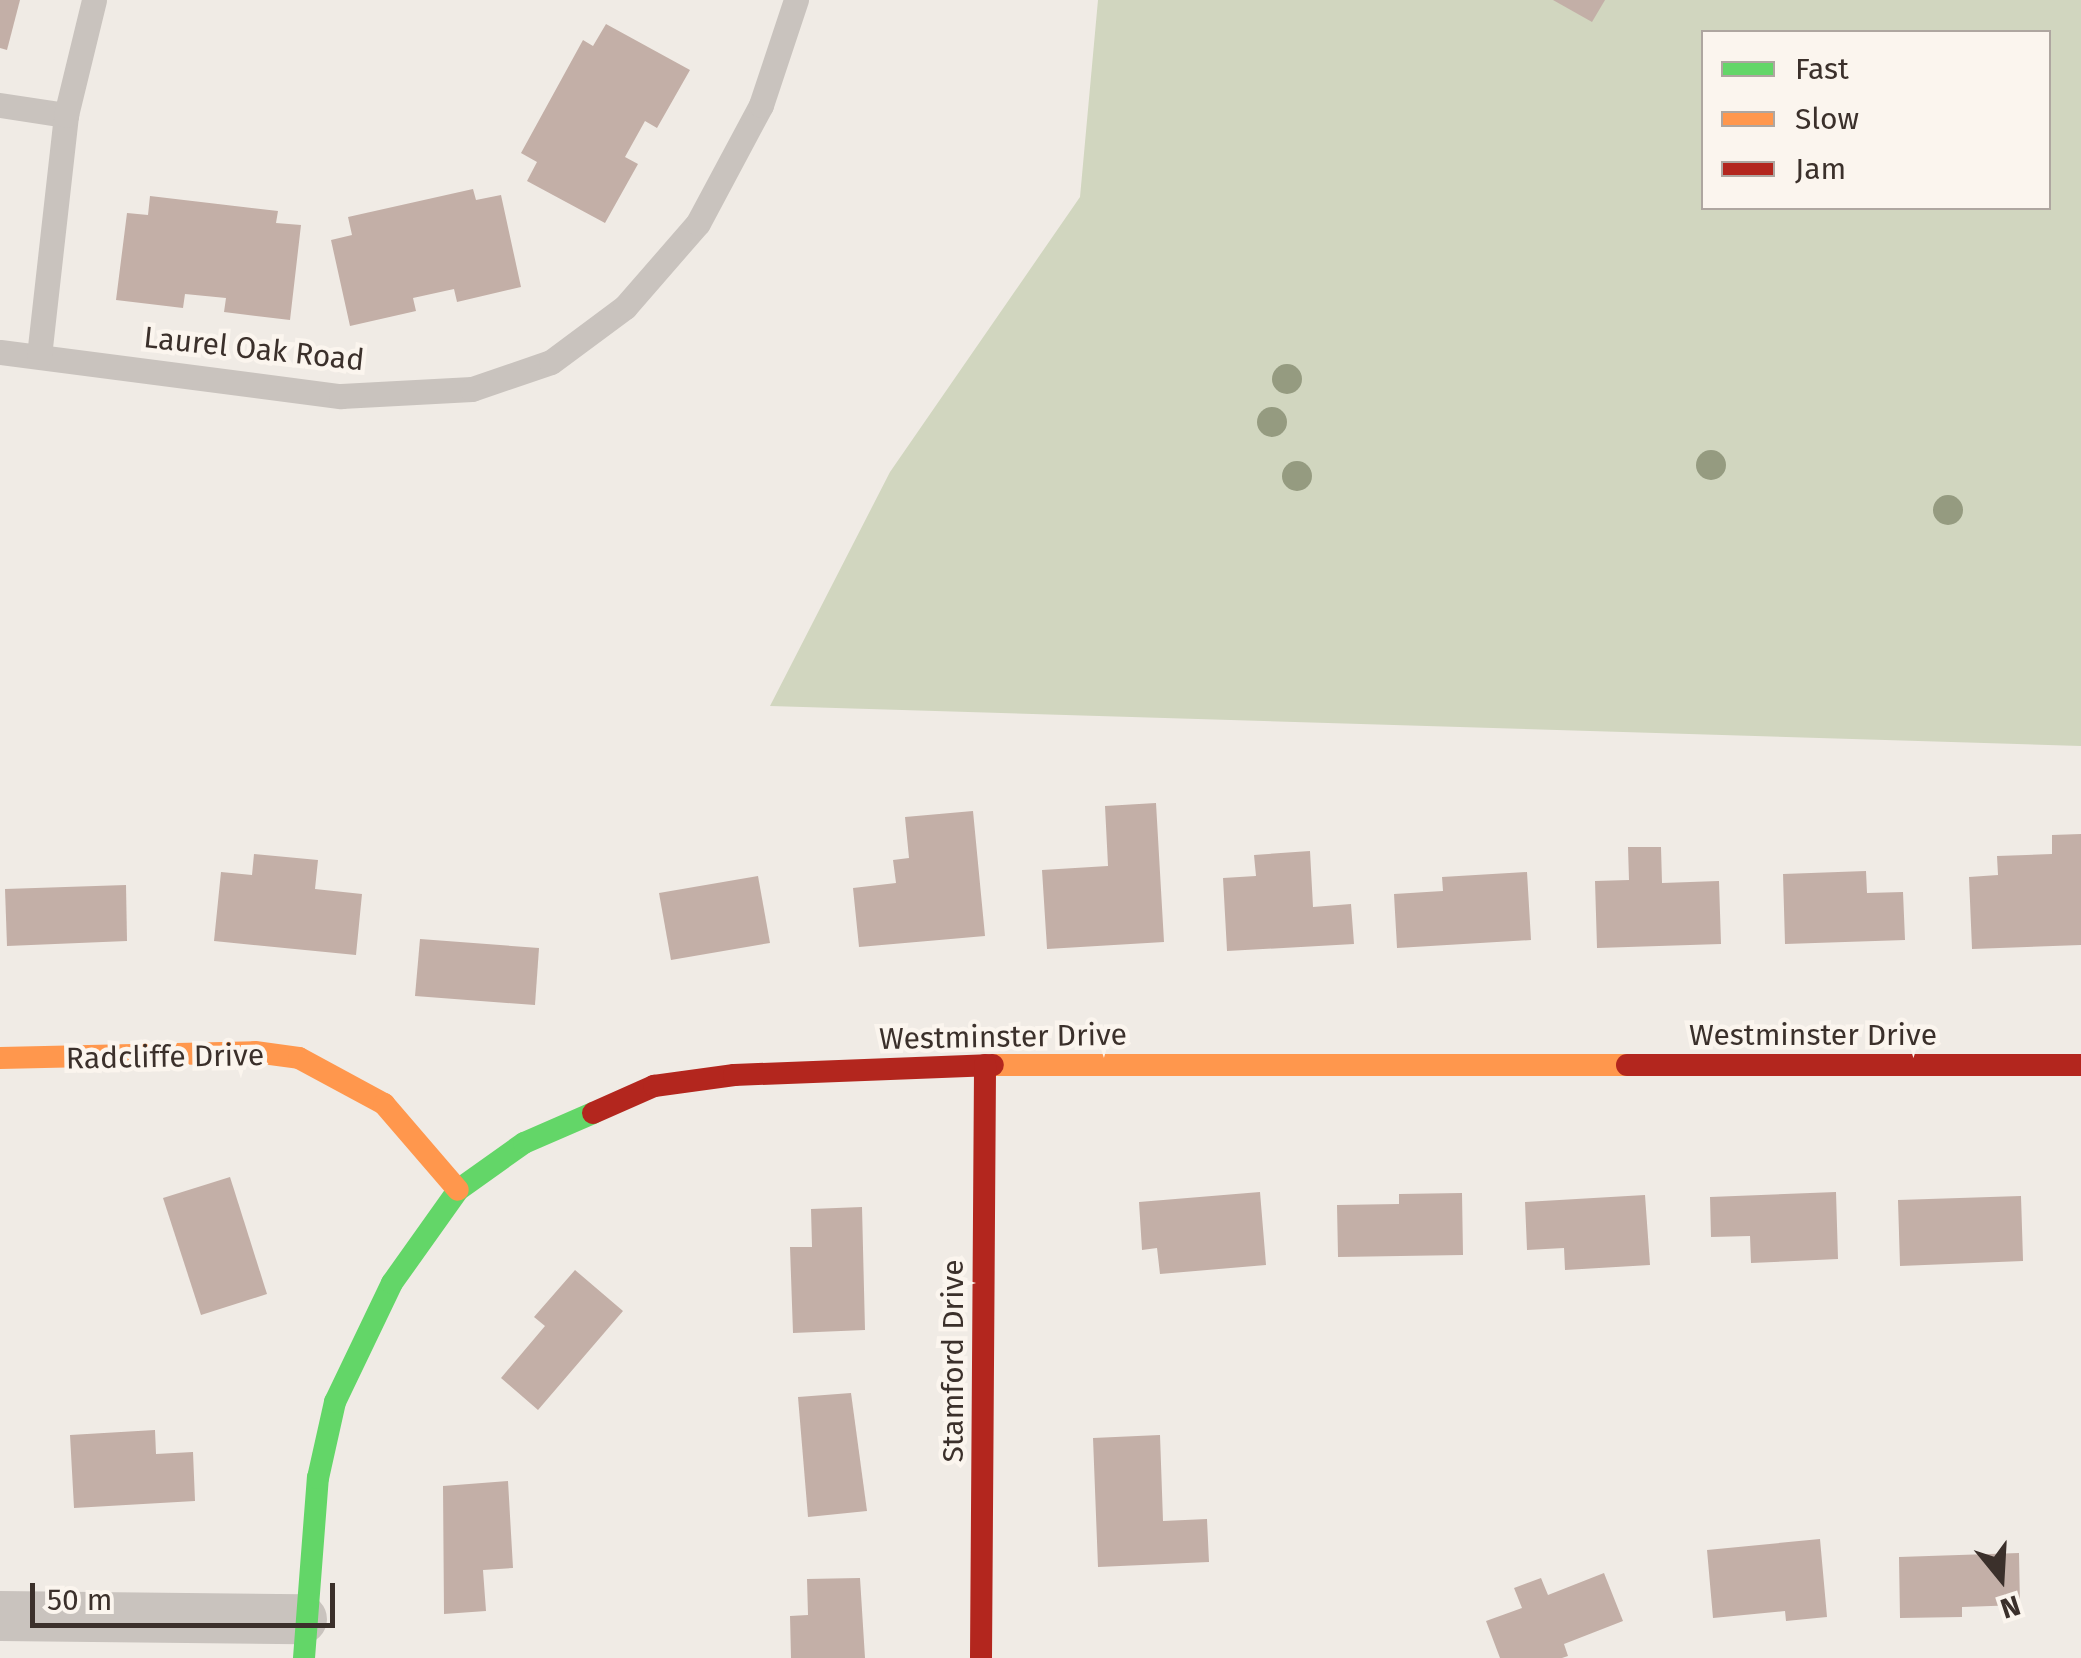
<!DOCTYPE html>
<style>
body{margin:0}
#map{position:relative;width:2081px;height:1658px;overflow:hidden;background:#f0ebe5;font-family:"Fira Sans",sans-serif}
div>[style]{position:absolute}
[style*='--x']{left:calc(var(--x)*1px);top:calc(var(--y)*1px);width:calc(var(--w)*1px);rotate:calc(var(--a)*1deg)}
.green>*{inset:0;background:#d1d6bf}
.building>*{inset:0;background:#c3afa7}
.lane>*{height:25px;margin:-12.5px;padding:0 12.5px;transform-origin:12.5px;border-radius:12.5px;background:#c9c3be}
.street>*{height:50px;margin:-25px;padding:0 25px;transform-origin:25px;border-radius:25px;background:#c9c3be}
.fast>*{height:22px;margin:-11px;padding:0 11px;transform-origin:11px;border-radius:11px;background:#63d668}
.slow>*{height:22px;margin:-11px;padding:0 11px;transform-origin:11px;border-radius:11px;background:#ff974d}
.jam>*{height:22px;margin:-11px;padding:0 11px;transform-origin:11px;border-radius:11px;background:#b3261e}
.trees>*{width:30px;height:30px;margin:-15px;border-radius:50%;background:#959b80}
span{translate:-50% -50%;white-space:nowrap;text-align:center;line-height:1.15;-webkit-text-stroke:9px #fbf5ee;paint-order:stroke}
.street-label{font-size:30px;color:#3b302b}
.legend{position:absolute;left:1701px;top:30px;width:350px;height:180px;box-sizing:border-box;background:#fbf5ee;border:2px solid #aea6a0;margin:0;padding:12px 18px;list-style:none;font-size:30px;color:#3b302b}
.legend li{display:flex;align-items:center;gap:20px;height:50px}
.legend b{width:50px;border:2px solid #aea6a0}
.north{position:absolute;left:1951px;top:1528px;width:100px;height:100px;-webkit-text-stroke:8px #fbf5ee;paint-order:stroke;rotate:162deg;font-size:28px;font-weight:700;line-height:40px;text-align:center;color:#3b302b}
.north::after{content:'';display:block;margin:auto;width:35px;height:45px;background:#3b302b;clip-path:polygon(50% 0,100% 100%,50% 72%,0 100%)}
.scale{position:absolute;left:30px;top:1583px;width:305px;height:45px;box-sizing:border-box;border:5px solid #3b302b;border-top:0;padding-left:12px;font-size:30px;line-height:35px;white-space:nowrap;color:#3b302b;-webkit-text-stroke:8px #fbf5ee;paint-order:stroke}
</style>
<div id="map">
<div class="green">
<div style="clip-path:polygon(evenodd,1098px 0,2081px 0,2081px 746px,770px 706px,890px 472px,1080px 197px,1098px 0,1704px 32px,2048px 32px,2048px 208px,1704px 208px,1704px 32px)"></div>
</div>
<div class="building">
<div style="clip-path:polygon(0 0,20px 0,7px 50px,0 48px)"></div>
<div style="clip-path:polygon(1553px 0,1605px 0,1592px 22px)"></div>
<div style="clip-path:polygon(606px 24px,690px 70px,657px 128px,645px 121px,625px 157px,638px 164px,605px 223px,527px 181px,537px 162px,521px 153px,583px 40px,593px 46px)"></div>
<div style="clip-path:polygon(473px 189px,476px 200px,501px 195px,521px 287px,457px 302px,454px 289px,413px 298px,416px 311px,350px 326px,331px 240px,352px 235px,348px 217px)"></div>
<div style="clip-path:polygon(150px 196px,278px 211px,276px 223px,301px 225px,290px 320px,224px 312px,226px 298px,185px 294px,183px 308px,116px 300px,127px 213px,148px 215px)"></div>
<div style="clip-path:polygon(1156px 803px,1164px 942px,1047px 949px,1042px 870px,1108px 866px,1105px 806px)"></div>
<div style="clip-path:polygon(973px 811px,985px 936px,859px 947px,853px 888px,896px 883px,893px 860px,909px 858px,905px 817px)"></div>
<div style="clip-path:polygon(2081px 834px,2081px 945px,1972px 949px,1969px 877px,1998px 875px,1997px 856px,2052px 854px,2052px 835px)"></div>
<div style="clip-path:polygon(1628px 847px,1661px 847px,1662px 883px,1719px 881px,1721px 944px,1597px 948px,1595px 881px,1629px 880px)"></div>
<div style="clip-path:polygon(1310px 851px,1313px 907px,1351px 904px,1354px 944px,1227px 951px,1223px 878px,1256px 876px,1254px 855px)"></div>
<div style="clip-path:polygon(254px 854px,318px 860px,315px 889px,362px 894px,356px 955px,214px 941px,221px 872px,252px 875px)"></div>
<div style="clip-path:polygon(1866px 871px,1867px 893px,1903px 892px,1905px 940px,1785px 944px,1783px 874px)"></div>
<div style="clip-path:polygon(1527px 872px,1531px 940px,1397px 948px,1394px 894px,1443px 891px,1442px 877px)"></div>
<div style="clip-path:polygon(758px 876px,770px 943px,671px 960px,659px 893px)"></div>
<div style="clip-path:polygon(126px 885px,127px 941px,7px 946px,5px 889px)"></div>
<div style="clip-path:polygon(420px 939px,539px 948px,535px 1005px,415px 996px)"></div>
<div style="clip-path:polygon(230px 1177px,267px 1294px,201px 1315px,163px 1198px)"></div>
<div style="clip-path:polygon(1260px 1192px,1266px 1265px,1160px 1274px,1157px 1248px,1142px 1250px,1139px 1202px)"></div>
<div style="clip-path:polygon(1836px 1192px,1838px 1259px,1751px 1263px,1750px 1236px,1711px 1237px,1710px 1197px)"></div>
<div style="clip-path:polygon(1462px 1193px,1463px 1255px,1338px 1257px,1337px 1205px,1399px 1204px,1399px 1194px)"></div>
<div style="clip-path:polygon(1645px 1195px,1650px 1265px,1565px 1270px,1564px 1248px,1527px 1250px,1525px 1202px)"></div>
<div style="clip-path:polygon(2021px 1196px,2023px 1261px,1900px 1266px,1898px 1200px)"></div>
<div style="clip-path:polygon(862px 1207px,865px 1330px,793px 1333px,790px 1247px,812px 1247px,811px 1209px)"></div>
<div style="clip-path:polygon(575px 1270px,623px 1311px,538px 1410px,501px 1378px,545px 1326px,534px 1317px)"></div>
<div style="clip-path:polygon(851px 1393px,867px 1511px,808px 1517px,798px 1397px)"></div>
<div style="clip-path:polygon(155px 1430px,156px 1454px,193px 1452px,195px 1501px,74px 1508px,70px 1435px)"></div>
<div style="clip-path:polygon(1160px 1435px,1163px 1521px,1207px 1519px,1209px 1562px,1098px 1567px,1093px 1438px)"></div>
<div style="clip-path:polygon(508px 1481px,513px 1568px,483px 1570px,486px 1611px,444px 1614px,443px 1486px)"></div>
<div style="clip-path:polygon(1820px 1539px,1827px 1617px,1786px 1621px,1785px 1611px,1713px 1618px,1707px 1550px)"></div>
<div style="clip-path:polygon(2019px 1553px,2020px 1605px,1962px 1607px,1962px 1617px,1900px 1618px,1899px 1557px)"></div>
<div style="clip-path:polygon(1604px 1573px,1623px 1621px,1564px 1644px,1568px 1656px,1562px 1658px,1500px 1658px,1486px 1621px,1522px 1608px,1514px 1588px,1541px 1578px,1548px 1595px)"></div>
<div style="clip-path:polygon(860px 1578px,865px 1658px,791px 1658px,790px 1616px,808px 1615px,807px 1579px)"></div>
</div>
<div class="lane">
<div style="--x:0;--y:105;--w:67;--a:8.6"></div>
<div style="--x:0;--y:352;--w:344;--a:7.4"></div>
<div style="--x:341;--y:396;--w:131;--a:-3.1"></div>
<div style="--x:472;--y:389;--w:83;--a:-18.9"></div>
<div style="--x:551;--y:362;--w:92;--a:-36.6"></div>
<div style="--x:625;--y:307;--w:111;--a:-49"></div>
<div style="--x:698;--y:223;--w:134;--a:-61.9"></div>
<div style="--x:761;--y:105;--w:111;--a:-71.6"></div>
<div style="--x:39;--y:356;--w:243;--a:-83.6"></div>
<div style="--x:66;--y:115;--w:118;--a:-76.3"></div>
</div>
<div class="street">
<div style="--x:0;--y:1616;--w:302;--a:0.6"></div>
</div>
<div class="fast">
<div style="--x:304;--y:1658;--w:181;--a:-85.6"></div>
<div style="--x:318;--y:1478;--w:78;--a:-77.4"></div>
<div style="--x:335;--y:1402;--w:132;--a:-64.4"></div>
<div style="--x:392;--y:1283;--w:114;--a:-54.6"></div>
<div style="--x:458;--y:1190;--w:81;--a:-35.5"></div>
<div style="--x:524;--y:1143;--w:75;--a:-23.5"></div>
</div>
<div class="slow">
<div style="--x:0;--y:1058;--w:255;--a:-1.3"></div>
<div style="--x:255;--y:1052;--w:44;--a:7.8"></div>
<div style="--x:299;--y:1058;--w:97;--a:28.4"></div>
<div style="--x:384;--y:1104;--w:113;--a:49.3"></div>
<div style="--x:993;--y:1065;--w:634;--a:0"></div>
</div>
<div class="jam">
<div style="--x:1627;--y:1065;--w:454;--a:0"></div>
<div style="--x:593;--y:1113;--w:67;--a:-23.9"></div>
<div style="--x:654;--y:1086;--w:81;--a:-7.8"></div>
<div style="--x:734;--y:1075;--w:259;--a:-2.2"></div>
<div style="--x:981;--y:1658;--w:593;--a:-89.61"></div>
</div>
<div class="trees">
<div style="left:1287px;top:379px"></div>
<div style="left:1272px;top:422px"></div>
<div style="left:1711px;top:465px"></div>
<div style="left:1297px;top:476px"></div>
<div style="left:1948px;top:510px"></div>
</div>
<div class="street-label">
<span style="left:254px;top:349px;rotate:6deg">Laurel Oak Road</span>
<span style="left:1813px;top:1035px">Westminster Drive</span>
<span style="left:1003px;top:1037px;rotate:-1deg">Westminster Drive</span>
<span style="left:165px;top:1057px;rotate:-1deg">Radcliffe Drive</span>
<span style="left:953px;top:1361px;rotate:-90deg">Stamford Drive</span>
</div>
<ul class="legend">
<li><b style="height:12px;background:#63d668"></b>Fast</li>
<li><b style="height:12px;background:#ff974d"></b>Slow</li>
<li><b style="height:12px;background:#b3261e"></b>Jam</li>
</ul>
<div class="north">N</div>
<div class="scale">50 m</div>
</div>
